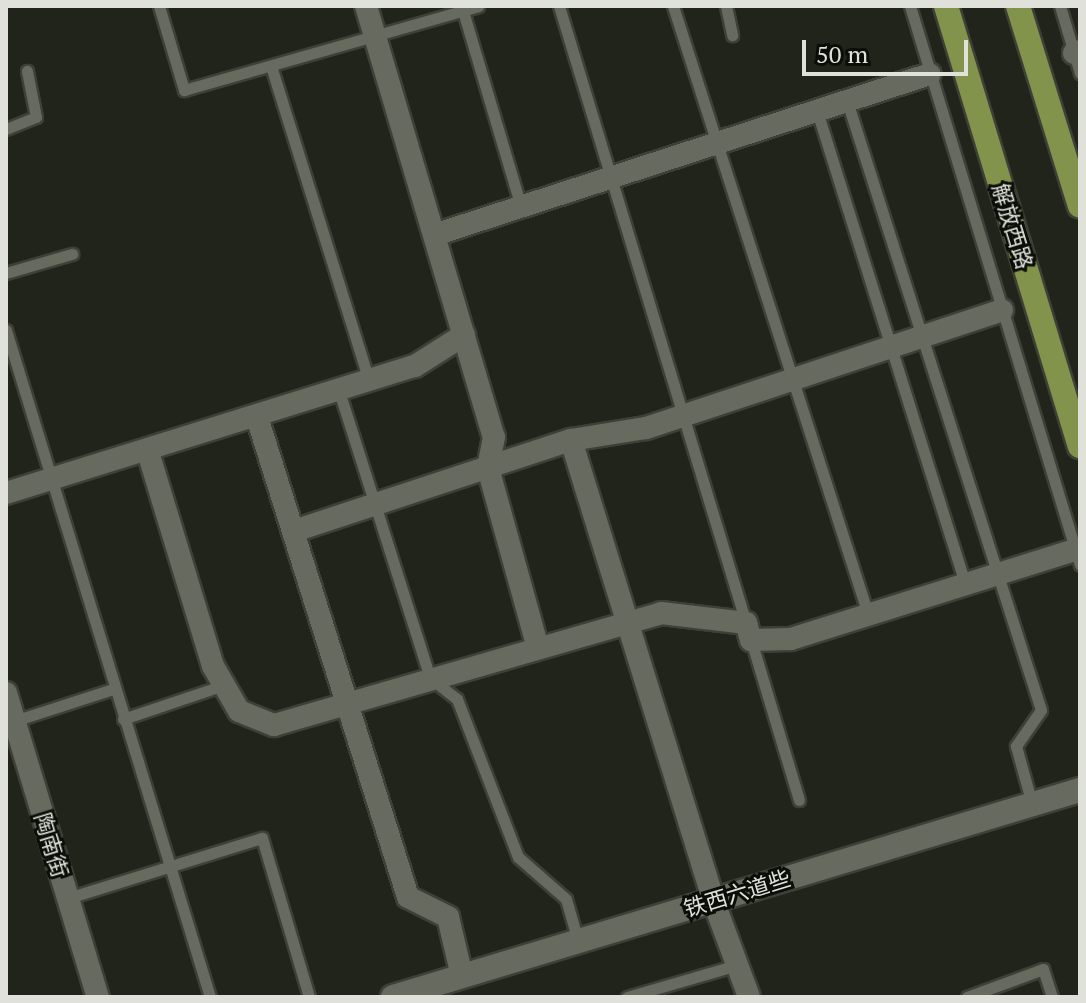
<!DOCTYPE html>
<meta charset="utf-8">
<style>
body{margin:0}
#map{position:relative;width:1086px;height:1003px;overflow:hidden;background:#21241a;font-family:"PT Serif","Noto Sans SC",serif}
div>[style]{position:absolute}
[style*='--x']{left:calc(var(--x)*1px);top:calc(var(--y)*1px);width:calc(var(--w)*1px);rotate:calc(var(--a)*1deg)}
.roads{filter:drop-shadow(2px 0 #3e4038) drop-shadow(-2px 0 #3e4038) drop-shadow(0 2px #3e4038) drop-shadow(0 -2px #3e4038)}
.service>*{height:11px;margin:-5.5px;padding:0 5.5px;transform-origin:5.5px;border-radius:5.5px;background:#676a5f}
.minor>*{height:22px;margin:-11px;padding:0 11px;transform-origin:11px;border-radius:11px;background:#676a5f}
.tertiary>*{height:24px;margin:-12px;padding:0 12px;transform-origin:12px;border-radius:12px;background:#676a5f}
.trunk>*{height:24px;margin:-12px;padding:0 12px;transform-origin:12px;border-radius:12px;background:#82944c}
span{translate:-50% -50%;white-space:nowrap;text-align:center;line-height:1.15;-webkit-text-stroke:6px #0b0d08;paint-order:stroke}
.street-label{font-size:22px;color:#dfe1da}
.frame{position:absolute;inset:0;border:8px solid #dfe1da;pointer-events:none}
.scale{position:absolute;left:802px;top:40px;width:166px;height:36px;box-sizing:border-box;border:4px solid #dfe1da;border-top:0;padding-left:10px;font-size:24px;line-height:28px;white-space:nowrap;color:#dfe1da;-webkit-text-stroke:6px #0b0d08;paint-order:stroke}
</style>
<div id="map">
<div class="roads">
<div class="service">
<div style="--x:159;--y:6;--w:88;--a:73.4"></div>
<div style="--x:184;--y:90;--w:306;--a:-15.9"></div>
<div style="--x:559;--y:6;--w:645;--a:73.14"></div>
<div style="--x:673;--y:6;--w:639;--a:72.22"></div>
<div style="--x:726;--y:6;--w:30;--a:78"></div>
<div style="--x:910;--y:6;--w:584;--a:73.08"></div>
<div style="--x:1060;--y:6;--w:70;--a:73.4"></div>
<div style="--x:463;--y:11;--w:204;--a:73.5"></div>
<div style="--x:271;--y:66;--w:330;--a:72.7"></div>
<div style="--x:847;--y:101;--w:639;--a:72.33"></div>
<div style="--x:1041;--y:710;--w:44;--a:124.8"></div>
<div style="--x:1016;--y:746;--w:60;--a:74.6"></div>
<div style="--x:817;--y:111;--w:496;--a:72.6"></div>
<div style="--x:6;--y:129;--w:32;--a:-22"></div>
<div style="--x:36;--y:117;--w:47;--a:-101.1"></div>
<div style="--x:6;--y:273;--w:69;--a:-16.1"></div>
<div style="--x:6;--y:330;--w:697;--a:72.99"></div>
<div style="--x:339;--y:391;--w:301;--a:72.4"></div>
<div style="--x:430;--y:678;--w:34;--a:38"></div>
<div style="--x:457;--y:699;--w:169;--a:68.9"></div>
<div style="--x:518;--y:857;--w:64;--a:41.2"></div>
<div style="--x:566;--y:899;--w:44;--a:74.1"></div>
<div style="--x:751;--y:640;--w:167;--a:73.3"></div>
<div style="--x:123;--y:719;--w:107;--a:-18.6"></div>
<div style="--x:14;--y:721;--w:104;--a:-17.9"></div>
<div style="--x:68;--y:898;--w:203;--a:-17.2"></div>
<div style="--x:262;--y:838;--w:166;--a:73.5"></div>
<div style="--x:627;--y:997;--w:115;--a:-16.2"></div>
<div style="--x:967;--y:997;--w:81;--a:-20.2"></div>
<div style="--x:1043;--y:969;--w:29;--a:72"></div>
</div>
<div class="minor">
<div style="--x:366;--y:6;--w:450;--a:73.5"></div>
<div style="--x:494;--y:437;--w:32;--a:101"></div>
<div style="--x:488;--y:468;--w:184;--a:74.5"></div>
<div style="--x:1074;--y:53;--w:6;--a:-18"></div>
<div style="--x:434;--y:235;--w:521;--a:-17.98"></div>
<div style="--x:257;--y:417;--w:503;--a:72.54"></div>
<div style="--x:408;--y:897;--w:45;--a:26.6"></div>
<div style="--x:448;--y:917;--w:61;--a:76.7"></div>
<div style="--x:571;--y:440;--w:481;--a:72.8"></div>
<div style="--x:713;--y:900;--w:103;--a:69.6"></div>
<div style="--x:148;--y:452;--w:224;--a:73.1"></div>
<div style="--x:213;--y:666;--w:52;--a:60"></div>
<div style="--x:239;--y:711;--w:38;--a:22"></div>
<div style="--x:274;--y:725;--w:403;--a:-16.1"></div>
<div style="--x:661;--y:613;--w:86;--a:6.7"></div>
<div style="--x:746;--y:623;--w:18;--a:74"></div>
<div style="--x:751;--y:640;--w:40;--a:-1.4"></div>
<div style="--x:791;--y:639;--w:298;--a:-17.4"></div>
<div style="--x:6;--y:493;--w:428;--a:-17.3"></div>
<div style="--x:415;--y:366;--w:58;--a:-32.3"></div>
<div style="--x:294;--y:531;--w:292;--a:-18.2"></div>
<div style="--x:571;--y:440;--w:76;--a:-9.1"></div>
<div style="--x:646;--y:428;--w:375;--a:-18.3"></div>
<div style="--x:6;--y:693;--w:318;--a:73.2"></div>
</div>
<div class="tertiary">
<div style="--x:393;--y:997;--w:718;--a:-16.77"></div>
</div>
<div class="trunk">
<div style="--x:946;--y:6;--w:460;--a:73.1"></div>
<div style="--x:1018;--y:6;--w:209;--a:72.8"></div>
</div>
</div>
<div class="street-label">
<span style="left:1013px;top:226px;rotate:73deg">解放西路</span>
<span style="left:52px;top:845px;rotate:73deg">陶南街</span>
<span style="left:737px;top:893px;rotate:-17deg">铁西六道些</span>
</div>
<div class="frame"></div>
<div class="scale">50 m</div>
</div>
